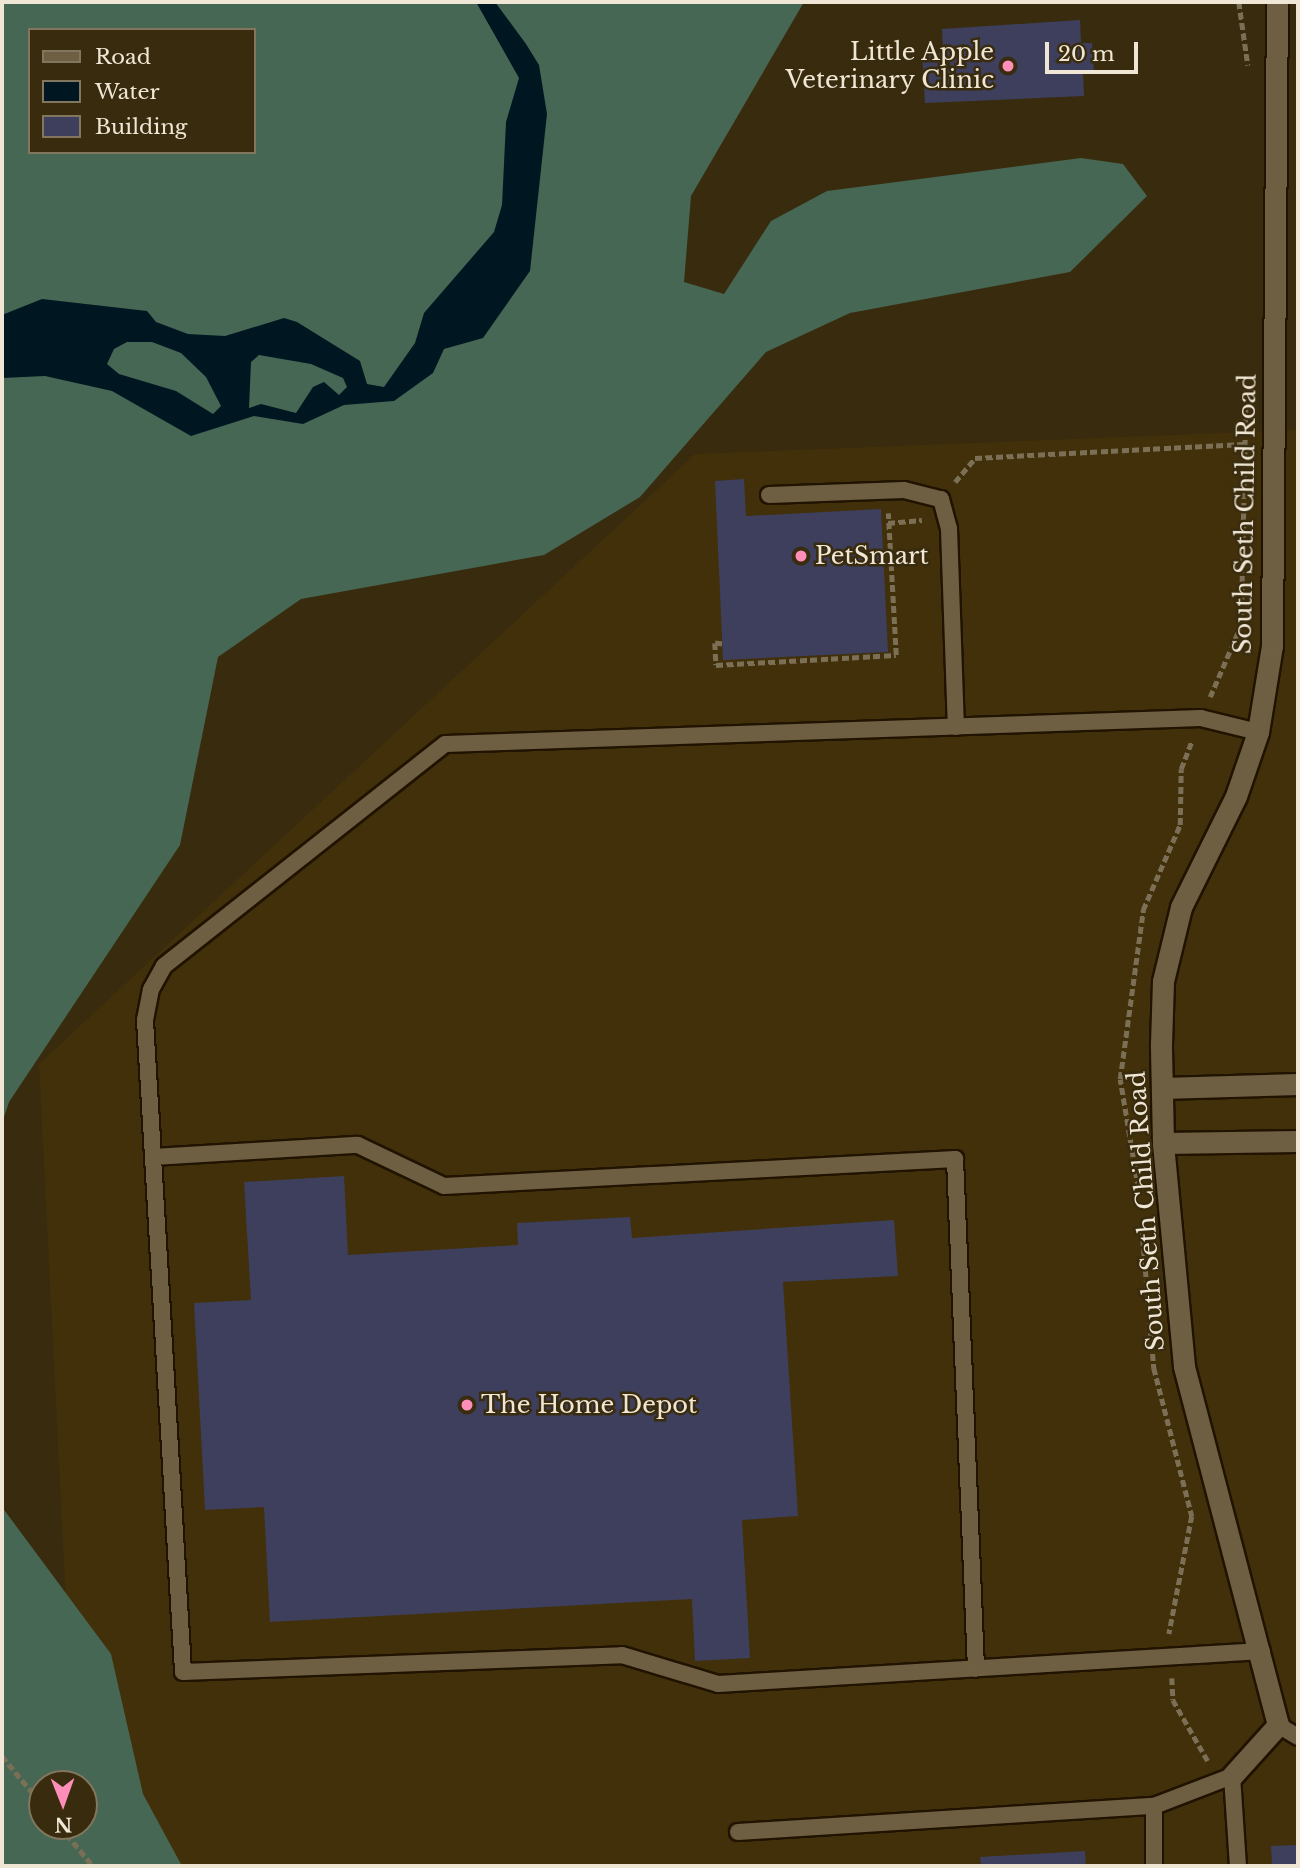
<!DOCTYPE html>
<style>
body{margin:0}
#map{position:relative;width:1300px;height:1868px;overflow:hidden;background:#392b0e;font-family:"Libre Baskerville",serif}
div>[style]{position:absolute}
[style*='--x']{left:calc(var(--x)*1px);top:calc(var(--y)*1px);width:calc(var(--w)*1px);rotate:calc(var(--a)*1deg)}
.built>*{inset:0;background:#413009}
.forest>*{inset:0;background:#456754}
.water>*{inset:0;background:#001721}
.building>*{inset:0;background:#3e3f5d}
.path>*{height:4.5px;margin-top:-2.25px;transform-origin:0;background:repeating-linear-gradient(90deg,#7b6f56 0 7px,transparent 0 10.5px)}
.roads{filter:drop-shadow(2px 0 #201300) drop-shadow(-2px 0 #201300) drop-shadow(0 2px #201300) drop-shadow(0 -2px #201300)}
.service>*{height:16px;margin:-8px;padding:0 8px;transform-origin:8px;border-radius:8px;background:#6f5f42}
.minor>*{height:21px;margin:-10.5px;padding:0 10.5px;transform-origin:10.5px;border-radius:10.5px;background:#6f5f42}
.dots>*{width:19px;height:19px;translate:-50% -50%;box-sizing:border-box;border:4px solid #392b0e;border-radius:50%}
span{translate:-50% -50%;white-space:nowrap;text-align:center;line-height:1.15;-webkit-text-stroke:5px #392b0e;paint-order:stroke}
.poi-label{font-size:24px;color:#efe6d5}
.right{translate:-100% -50%;text-align:right}
.left{translate:0 -50%;text-align:left}
.street-label{font-size:24px;color:#efe6d5}
.frame{position:absolute;inset:0;border:4px solid #efe6d5;pointer-events:none}
.legend{position:absolute;left:28px;top:28px;width:228px;height:126px;box-sizing:border-box;background:#392b0e;border:2px solid #82765e;margin:0;padding:9px 12px;list-style:none;font-size:21px;color:#efe6d5}
.legend li{display:flex;align-items:center;gap:14px;height:35px}
.legend b{width:35px;border:2px solid #82765e}
.north{position:absolute;left:28px;top:1770px;width:70px;height:70px;box-sizing:border-box;background:#392b0e;border:2px solid #82765e;border-radius:50%;rotate:179deg;font-size:19px;font-weight:700;line-height:28px;text-align:center;color:#efe6d5}
.north::after{content:'';display:block;margin:auto;width:24px;height:32px;background:#ff8eb9;clip-path:polygon(50% 0,100% 100%,50% 72%,0 100%)}
.scale{position:absolute;left:1045px;top:42px;width:93px;height:32px;box-sizing:border-box;border:4px solid #efe6d5;border-top:0;padding-left:9px;font-size:21px;line-height:24px;white-space:nowrap;color:#efe6d5;-webkit-text-stroke:5px #392b0e;paint-order:stroke}
</style>
<div id="map">
<div class="built">
<div style="clip-path:polygon(1298px 430px,1298px 1866px,158px 1866px,74px 1764px,39px 1064px,695px 454px)"></div>
</div>
<div class="forest">
<div style="clip-path:polygon(evenodd,2px 2px,804px 2px,691px 196px,684px 282px,724px 294px,771px 221px,827px 191px,1081px 158px,1123px 164px,1147px 196px,1070px 272px,850px 313px,766px 352px,640px 497px,544px 555px,301px 599px,218px 657px,180px 845px,9px 1102px,2px 1123px,2px 2px,30px 30px,254px 30px,254px 152px,30px 152px,30px 30px)"></div>
<div style="clip-path:polygon(evenodd,2px 1507px,111px 1654px,143px 1794px,182px 1866px,2px 1866px,2px 1507px,42px 1784px,84px 1784px,84px 1826px,42px 1826px,42px 1784px)"></div>
</div>
<div class="water">
<div style="clip-path:polygon(evenodd,476px 2px,495px 2px,526px 44px,539px 65px,547px 114px,530px 271px,483px 338px,444px 349px,433px 373px,394px 401px,344px 405px,303px 424px,254px 416px,191px 436px,112px 391px,45px 376px,2px 378px,2px 315px,42px 299px,147px 311px,156px 322px,188px 334px,225px 336px,284px 318px,297px 322px,360px 361px,367px 384px,384px 387px,415px 343px,424px 313px,494px 232px,502px 205px,506px 122px,519px 78px,476px 2px,127px 342px,152px 342px,181px 353px,206px 377px,221px 406px,213px 414px,176px 391px,119px 374px,107px 364px,114px 349px,127px 342px,476px 2px,259px 355px,311px 364px,343px 378px,347px 387px,339px 395px,324px 382px,313px 387px,296px 413px,261px 404px,249px 408px,251px 362px,259px 355px)"></div>
</div>
<div class="building">
<div style="clip-path:polygon(1080px 20px,1081px 43px,1092px 43px,1094px 73px,1083px 74px,1084px 96px,925px 103px,922px 54px,943px 53px,942px 29px)"></div>
<div style="clip-path:polygon(744px 479px,746px 516px,881px 509px,888px 652px,723px 660px,715px 481px)"></div>
<div style="clip-path:polygon(344px 1176px,348px 1255px,518px 1245px,517px 1223px,630px 1217px,632px 1238px,894px 1220px,898px 1276px,783px 1282px,798px 1516px,742px 1520px,750px 1658px,695px 1661px,692px 1599px,270px 1622px,264px 1507px,205px 1510px,194px 1303px,251px 1300px,244px 1182px)"></div>
<div style="clip-path:polygon(1298px 1845px,1298px 1866px,1272px 1866px,1271px 1846px)"></div>
<div style="clip-path:polygon(1085px 1851px,1086px 1866px,981px 1866px,980px 1857px)"></div>
</div>
<div class="path">
<div style="--x:1239;--y:2;--w:64;--a:81.9"></div>
<div style="--x:955;--y:482;--w:31;--a:-50"></div>
<div style="--x:975;--y:458;--w:269;--a:-3"></div>
<div style="--x:888;--y:523;--w:34;--a:-5"></div>
<div style="--x:722;--y:644;--w:7;--a:-172"></div>
<div style="--x:715;--y:643;--w:22;--a:87"></div>
<div style="--x:716;--y:665;--w:180;--a:-3.2"></div>
<div style="--x:896;--y:655;--w:142;--a:-93.2"></div>
<div style="--x:1210;--y:697;--w:78;--a:-66.7"></div>
<div style="--x:1241;--y:625;--w:235;--a:-88.8"></div>
<div style="--x:1138;--y:1188;--w:110;--a:-99.4"></div>
<div style="--x:1120;--y:1079;--w:171;--a:-82.2"></div>
<div style="--x:1143;--y:910;--w:93;--a:-66.5"></div>
<div style="--x:1180;--y:825;--w:56;--a:-89"></div>
<div style="--x:1181;--y:769;--w:30;--a:-69"></div>
<div style="--x:1142;--y:1228;--w:141;--a:85.1"></div>
<div style="--x:1154;--y:1368;--w:153;--a:75.6"></div>
<div style="--x:1192;--y:1516;--w:120;--a:101"></div>
<div style="--x:1172;--y:1678;--w:22;--a:87"></div>
<div style="--x:1173;--y:1700;--w:70;--a:60.2"></div>
<div style="--x:2;--y:1756;--w:62;--a:50.2"></div>
<div style="--x:60;--y:1826;--w:52;--a:50.5"></div>
</div>
<div class="roads">
<div class="service">
<div style="--x:769;--y:495;--w:135;--a:-2.1"></div>
<div style="--x:904;--y:490;--w:38;--a:14"></div>
<div style="--x:941;--y:499;--w:31;--a:75"></div>
<div style="--x:949;--y:529;--w:198;--a:88"></div>
<div style="--x:1258;--y:732;--w:59;--a:-166.2"></div>
<div style="--x:1201;--y:718;--w:756;--a:178.03"></div>
<div style="--x:445;--y:744;--w:358;--a:141.7"></div>
<div style="--x:164;--y:966;--w:26;--a:119"></div>
<div style="--x:151;--y:989;--w:32;--a:101"></div>
<div style="--x:145;--y:1020;--w:653;--a:86.66"></div>
<div style="--x:183;--y:1672;--w:439;--a:-2.2"></div>
<div style="--x:622;--y:1655;--w:100;--a:16.8"></div>
<div style="--x:718;--y:1684;--w:545;--a:-3.47"></div>
<div style="--x:153;--y:1157;--w:205;--a:-3.4"></div>
<div style="--x:358;--y:1145;--w:95;--a:25.5"></div>
<div style="--x:444;--y:1186;--w:512;--a:-3.02"></div>
<div style="--x:955;--y:1159;--w:510;--a:87.64"></div>
<div style="--x:1278;--y:1725;--w:23;--a:31"></div>
<div style="--x:1154;--y:1806;--w:60;--a:90"></div>
<div style="--x:738;--y:1832;--w:417;--a:-3.6"></div>
<div style="--x:1154;--y:1806;--w:84;--a:-21"></div>
<div style="--x:1232;--y:1776;--w:90;--a:86.2"></div>
</div>
<div class="minor">
<div style="--x:1162;--y:1088;--w:136;--a:-1.7"></div>
<div style="--x:1163;--y:1143;--w:135;--a:-0.8"></div>
<div style="--x:1232;--y:1776;--w:69;--a:-48"></div>
<div style="--x:1278;--y:1725;--w:371;--a:-104.7"></div>
<div style="--x:1184;--y:1366;--w:224;--a:-95.4"></div>
<div style="--x:1163;--y:1143;--w:99;--a:-91.2"></div>
<div style="--x:1161;--y:1044;--w:63;--a:-88.2"></div>
<div style="--x:1163;--y:981;--w:76;--a:-76.3"></div>
<div style="--x:1181;--y:907;--w:124;--a:-63.6"></div>
<div style="--x:1236;--y:796;--w:68;--a:-71"></div>
<div style="--x:1258;--y:732;--w:87;--a:-80.8"></div>
<div style="--x:1272;--y:646;--w:644;--a:-89.56"></div>
</div>
</div>
<div class="dots">
<div style="left:1008px;top:66px;background:#ff8eb9"></div>
<div style="left:801px;top:556px;background:#ff8eb9"></div>
<div style="left:467px;top:1405px;background:#ff8eb9"></div>
</div>
<div class="poi-label">
<span class="right" style="left:994px;top:66px">Little Apple<br>Veterinary Clinic</span>
<span class="left" style="left:815px;top:556px">PetSmart</span>
<span class="left" style="left:481px;top:1405px">The Home Depot</span>
</div>
<div class="street-label">
<span style="left:1245px;top:514px;rotate:-89deg">South Seth Child Road</span>
<span style="left:1146px;top:1211px;rotate:-94deg">South Seth Child Road</span>
</div>
<div class="frame"></div>
<ul class="legend">
<li><b style="height:9px;background:#6f5f42"></b>Road</li>
<li><b style="height:19px;background:#001721"></b>Water</li>
<li><b style="height:19px;background:#3e3f5d"></b>Building</li>
</ul>
<div class="north">N</div>
<div class="scale">20 m</div>
</div>
